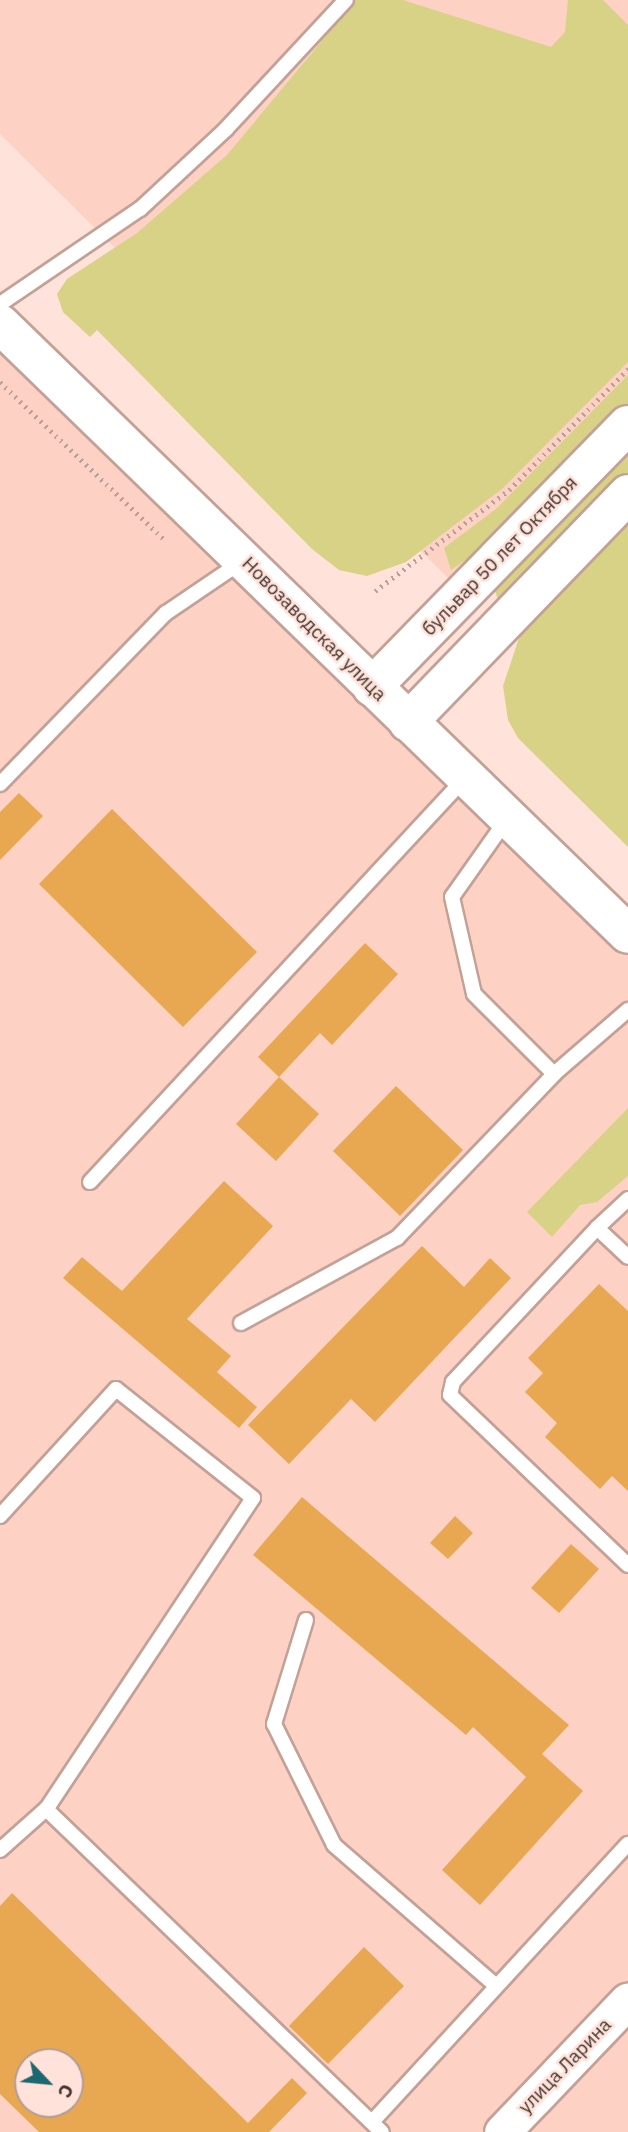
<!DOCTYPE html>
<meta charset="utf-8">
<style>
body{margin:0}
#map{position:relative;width:628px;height:2132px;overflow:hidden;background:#ffe2d9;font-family:"IBM Plex Sans",sans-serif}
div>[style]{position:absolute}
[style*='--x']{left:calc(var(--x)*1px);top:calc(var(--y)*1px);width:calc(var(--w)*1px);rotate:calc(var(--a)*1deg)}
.built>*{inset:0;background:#fdd1c3}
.green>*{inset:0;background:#d7d285}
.building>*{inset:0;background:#e8a852}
.path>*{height:4.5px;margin-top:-2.25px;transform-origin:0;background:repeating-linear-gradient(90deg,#b8a099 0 2px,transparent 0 7px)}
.roads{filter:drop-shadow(2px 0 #c3a196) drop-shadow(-2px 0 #c3a196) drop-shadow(0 2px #c3a196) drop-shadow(0 -2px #c3a196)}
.service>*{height:14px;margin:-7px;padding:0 7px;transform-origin:7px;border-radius:7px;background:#fff}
.tertiary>*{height:35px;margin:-17.5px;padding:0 17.5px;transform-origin:17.5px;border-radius:17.5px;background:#fff}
.primary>*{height:38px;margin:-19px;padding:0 19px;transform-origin:19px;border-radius:19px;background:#fff}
span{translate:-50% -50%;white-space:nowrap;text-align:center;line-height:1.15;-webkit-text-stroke:5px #ffe2d9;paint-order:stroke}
.street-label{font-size:19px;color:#42342f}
.north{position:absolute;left:14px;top:2048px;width:70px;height:70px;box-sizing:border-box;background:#ffe2d9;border:2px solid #b39c95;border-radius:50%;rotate:116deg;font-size:19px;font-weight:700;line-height:28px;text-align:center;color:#42342f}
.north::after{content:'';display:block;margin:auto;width:24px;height:32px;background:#1c6870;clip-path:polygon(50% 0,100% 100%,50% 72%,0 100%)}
</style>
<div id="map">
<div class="built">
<div style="clip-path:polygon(0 0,628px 0,628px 408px,593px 447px,448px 578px,0 134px)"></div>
<div style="clip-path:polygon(evenodd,0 328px,628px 934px,628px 2132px,0 2132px,0 328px,28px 2062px,70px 2062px,70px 2104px,28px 2104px,28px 2062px)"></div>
</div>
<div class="green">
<div style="clip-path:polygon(356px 0,403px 0,551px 47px,565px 32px,568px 0,603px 0,628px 25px,628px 362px,503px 488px,406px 562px,367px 576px,339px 570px,312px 549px,97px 330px,90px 337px,63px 312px,57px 294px,67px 279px,137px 233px,227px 155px)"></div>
<div style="clip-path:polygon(628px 375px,628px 407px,512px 527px,451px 570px,444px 548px,496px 509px)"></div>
<div style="clip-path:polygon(628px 448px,628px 477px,503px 601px,498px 600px,494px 588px)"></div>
<div style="clip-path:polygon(628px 523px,628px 847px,518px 738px,508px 720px,503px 686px,520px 635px)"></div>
<div style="clip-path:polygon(628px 1108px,628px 1176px,597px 1202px,580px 1205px,552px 1237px,527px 1212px)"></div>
</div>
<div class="building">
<div style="clip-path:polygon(19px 793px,43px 816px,0 860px,0 812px)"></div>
<div style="clip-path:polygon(112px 809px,257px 952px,183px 1027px,39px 884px)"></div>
<div style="clip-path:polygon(365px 943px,398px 974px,332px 1045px,320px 1033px,279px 1077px,258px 1057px)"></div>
<div style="clip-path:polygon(279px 1077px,319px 1114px,276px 1161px,236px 1124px)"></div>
<div style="clip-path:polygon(396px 1086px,463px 1150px,400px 1216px,333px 1151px)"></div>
<div style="clip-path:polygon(224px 1181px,273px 1226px,187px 1319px,231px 1356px,217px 1372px,257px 1407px,239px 1428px,63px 1278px,82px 1257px,122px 1291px)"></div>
<div style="clip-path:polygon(422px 1246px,464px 1287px,490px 1258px,511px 1278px,375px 1422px,351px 1399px,289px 1464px,248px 1425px)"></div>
<div style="clip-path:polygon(599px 1284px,628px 1311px,628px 1491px,612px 1476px,600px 1489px,545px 1437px,557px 1423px,525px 1392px,543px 1373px,528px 1358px)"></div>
<div style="clip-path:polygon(302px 1497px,569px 1725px,542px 1754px,583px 1791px,480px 1905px,442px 1870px,526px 1777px,473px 1727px,466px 1735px,253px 1555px)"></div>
<div style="clip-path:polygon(455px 1516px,473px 1533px,448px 1559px,430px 1543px)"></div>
<div style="clip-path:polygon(571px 1544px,599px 1569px,559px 1613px,531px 1588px)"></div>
<div style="clip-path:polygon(evenodd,12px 1893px,248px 2123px,292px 2078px,307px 2093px,269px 2132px,39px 2132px,0 2094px,0 1906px,12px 1893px,28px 2062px,70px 2062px,70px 2104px,28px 2104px,28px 2062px)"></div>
<div style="clip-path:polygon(364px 1947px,404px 1986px,328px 2064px,289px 2026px)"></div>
</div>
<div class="path">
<div style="--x:0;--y:382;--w:227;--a:43.8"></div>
<div style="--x:375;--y:591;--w:168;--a:-37"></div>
<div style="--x:509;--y:490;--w:170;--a:-45.5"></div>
</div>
<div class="roads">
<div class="service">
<div style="--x:0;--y:304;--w:169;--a:-34.2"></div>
<div style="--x:140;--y:209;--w:117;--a:-42.9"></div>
<div style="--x:226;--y:129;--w:176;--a:-47.1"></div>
<div style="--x:0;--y:784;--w:238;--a:-45.9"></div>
<div style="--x:166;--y:613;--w:91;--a:-34.2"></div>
<div style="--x:507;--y:819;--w:95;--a:125.2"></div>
<div style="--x:452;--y:897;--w:99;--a:77.2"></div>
<div style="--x:474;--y:994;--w:113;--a:45"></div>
<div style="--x:554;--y:1074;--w:98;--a:-40.9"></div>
<div style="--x:90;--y:1182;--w:551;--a:-47.13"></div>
<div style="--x:628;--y:1199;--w:42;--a:136.9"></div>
<div style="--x:597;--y:1228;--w:42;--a:43.1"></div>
<div style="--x:597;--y:1228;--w:211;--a:133.1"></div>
<div style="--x:453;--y:1382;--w:13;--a:103"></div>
<div style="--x:450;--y:1395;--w:246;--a:43.7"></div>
<div style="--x:241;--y:1323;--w:178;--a:-28.6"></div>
<div style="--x:397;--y:1238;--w:227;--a:-46.2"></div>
<div style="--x:0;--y:1516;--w:172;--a:-47.6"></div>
<div style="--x:116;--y:1389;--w:175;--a:38.5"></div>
<div style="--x:253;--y:1498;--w:374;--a:123.6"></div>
<div style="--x:306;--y:1620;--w:109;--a:107.1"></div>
<div style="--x:274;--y:1724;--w:135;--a:63.6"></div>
<div style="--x:334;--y:1845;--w:215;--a:41"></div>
<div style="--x:0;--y:1850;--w:62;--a:-41.7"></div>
<div style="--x:46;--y:1809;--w:466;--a:43.9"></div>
<div style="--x:372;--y:2122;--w:378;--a:-47.4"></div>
</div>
<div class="tertiary">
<div style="--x:502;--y:2132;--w:182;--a:-46.3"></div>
</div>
<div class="primary">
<div style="--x:0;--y:324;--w:875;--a:44.17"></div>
<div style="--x:372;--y:687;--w:366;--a:-45.7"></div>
<div style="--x:408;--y:722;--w:317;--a:-46"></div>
</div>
</div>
<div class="street-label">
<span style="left:500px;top:556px;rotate:-46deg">бульвар 50 лет Октября</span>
<span style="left:314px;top:629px;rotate:45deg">Новозаводская улица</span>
<span style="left:565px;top:2066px;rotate:-46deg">улица Ларина</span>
</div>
<div class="north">С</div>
</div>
